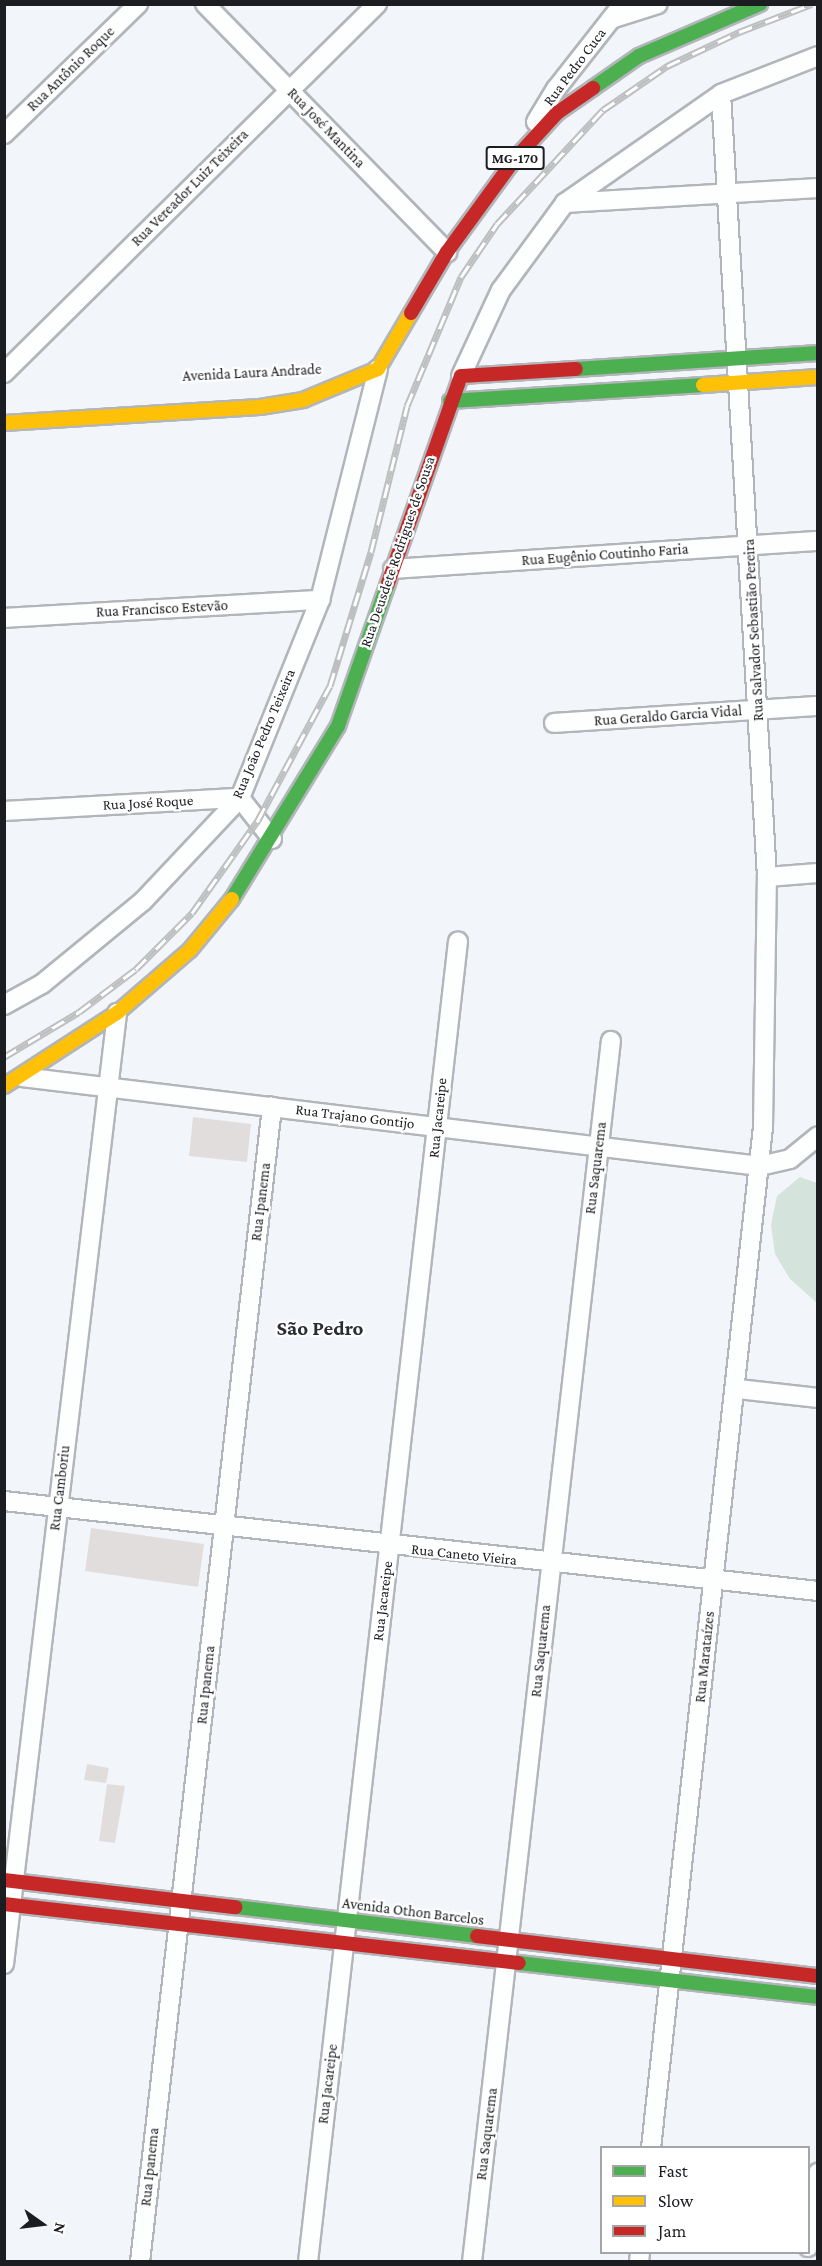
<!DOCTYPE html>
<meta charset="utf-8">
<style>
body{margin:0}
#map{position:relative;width:822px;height:2266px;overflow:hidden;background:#f2f6fa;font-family:"Crimson Pro",serif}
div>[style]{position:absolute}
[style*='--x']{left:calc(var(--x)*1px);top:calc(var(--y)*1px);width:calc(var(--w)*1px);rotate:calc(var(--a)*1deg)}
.green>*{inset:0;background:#d4e3dc}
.building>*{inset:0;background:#e2dddd}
.roads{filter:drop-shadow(2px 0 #b2b5b9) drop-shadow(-2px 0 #b2b5b9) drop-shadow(0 2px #b2b5b9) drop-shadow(0 -2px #b2b5b9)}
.street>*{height:18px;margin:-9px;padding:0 9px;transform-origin:9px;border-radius:9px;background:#fdfefe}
.fast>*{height:14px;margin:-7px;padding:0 7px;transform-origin:7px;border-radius:7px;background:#4caf50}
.slow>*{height:14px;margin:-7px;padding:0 7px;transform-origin:7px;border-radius:7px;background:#ffc107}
.jam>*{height:14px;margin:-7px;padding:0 7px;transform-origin:7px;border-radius:7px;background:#c62828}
.rail>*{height:7px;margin-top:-3.5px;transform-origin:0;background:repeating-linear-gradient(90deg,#fff 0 14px,#bebfc0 0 28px);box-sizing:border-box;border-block:2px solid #bebfc0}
span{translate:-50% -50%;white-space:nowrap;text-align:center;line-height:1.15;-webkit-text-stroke:4.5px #fff;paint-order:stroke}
.shield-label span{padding:2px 4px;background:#fff;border:2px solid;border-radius:4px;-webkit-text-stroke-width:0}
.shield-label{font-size:14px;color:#1b1d20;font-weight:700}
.street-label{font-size:15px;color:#1b1d20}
.district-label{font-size:21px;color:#292e34;font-weight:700}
.frame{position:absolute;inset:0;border:6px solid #1b1d20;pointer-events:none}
.legend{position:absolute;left:600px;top:2146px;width:210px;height:108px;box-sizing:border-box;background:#fff;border:2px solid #a4a5a6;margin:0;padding:8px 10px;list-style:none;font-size:18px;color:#1b1d20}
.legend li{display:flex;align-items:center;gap:12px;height:30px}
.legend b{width:30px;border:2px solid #a4a5a6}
.north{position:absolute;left:12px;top:2194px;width:60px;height:60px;-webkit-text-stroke:4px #fff;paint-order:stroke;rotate:104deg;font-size:16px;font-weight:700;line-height:24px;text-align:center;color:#1b1d20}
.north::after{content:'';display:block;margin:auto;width:21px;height:27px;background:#1b1d20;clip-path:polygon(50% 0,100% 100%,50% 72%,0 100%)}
</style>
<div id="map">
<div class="green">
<div style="clip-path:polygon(800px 1177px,817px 1183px,817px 1303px,790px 1279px,775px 1254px,771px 1225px,777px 1196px)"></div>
</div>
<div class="building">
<div style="clip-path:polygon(193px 1117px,251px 1124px,247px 1162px,189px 1156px)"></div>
<div style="clip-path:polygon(91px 1528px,204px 1544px,198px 1587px,85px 1571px)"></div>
<div style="clip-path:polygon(87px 1764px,109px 1768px,106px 1783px,84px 1780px)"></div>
<div style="clip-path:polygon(107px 1784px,125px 1786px,115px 1843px,99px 1841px)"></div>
</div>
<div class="roads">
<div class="street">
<div style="--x:205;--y:4;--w:347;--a:45.7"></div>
<div style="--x:611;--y:19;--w:49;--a:-17.7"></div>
<div style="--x:536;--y:122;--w:39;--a:-59"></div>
<div style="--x:556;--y:89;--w:108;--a:-51.8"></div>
<div style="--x:4;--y:134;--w:187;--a:-44.1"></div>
<div style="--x:565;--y:203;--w:253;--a:-3.4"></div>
<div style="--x:4;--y:373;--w:525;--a:-44.69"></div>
<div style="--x:461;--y:376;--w:95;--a:-65.1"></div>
<div style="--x:501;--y:290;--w:108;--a:-53.7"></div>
<div style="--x:565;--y:203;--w:190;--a:-34.9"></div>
<div style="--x:721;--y:94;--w:104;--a:-21.4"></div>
<div style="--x:393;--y:569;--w:426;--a:-3.8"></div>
<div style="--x:4;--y:618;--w:317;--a:-3.3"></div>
<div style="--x:554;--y:723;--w:265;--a:-3.7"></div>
<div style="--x:4;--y:811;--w:236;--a:-3.2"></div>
<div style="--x:240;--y:798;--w:52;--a:52"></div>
<div style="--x:767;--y:877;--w:51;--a:-4.5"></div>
<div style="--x:4;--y:1005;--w:43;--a:-28.9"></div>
<div style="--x:42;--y:984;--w:131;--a:-39.4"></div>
<div style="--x:143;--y:901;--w:141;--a:-46.7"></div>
<div style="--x:240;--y:798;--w:214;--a:-68"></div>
<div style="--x:320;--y:600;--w:238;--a:-75.9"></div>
<div style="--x:22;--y:1077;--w:743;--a:6.88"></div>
<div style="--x:760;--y:1166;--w:31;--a:-13"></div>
<div style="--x:790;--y:1159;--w:36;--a:-39"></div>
<div style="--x:738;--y:1389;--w:81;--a:6.4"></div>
<div style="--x:4;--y:1501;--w:819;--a:6.31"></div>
<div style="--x:4;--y:1964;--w:958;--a:-83.22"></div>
<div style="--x:651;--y:2148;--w:1027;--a:-83.74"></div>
<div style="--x:763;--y:1127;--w:250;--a:-89.1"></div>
<div style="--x:767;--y:877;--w:784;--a:-93.36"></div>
<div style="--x:808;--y:2247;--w:75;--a:-82.3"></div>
<div style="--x:140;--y:2262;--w:1163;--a:-83.48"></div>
<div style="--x:308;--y:2262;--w:1329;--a:-83.52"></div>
<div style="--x:472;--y:2262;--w:1229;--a:-83.51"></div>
<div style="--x:639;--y:2262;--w:10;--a:-84"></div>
</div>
<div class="fast">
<div style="--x:593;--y:88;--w:56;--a:-34.8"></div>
<div style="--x:639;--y:56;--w:132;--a:-23.3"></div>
<div style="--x:576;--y:369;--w:243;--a:-3.8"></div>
<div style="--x:450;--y:401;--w:254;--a:-3.6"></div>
<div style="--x:232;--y:899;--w:203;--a:-58.5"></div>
<div style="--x:338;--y:726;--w:151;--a:-70.7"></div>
<div style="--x:235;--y:1907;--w:244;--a:6.8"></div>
<div style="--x:519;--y:1963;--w:301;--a:6.5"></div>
</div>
<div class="slow">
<div style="--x:703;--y:385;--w:115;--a:-4"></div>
<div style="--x:4;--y:423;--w:256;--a:-3.6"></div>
<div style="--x:260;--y:407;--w:44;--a:-9.2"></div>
<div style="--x:303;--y:400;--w:81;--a:-22.5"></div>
<div style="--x:378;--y:369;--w:65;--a:-59.5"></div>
<div style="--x:4;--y:1086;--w:135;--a:-32.9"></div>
<div style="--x:117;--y:1013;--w:96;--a:-40.8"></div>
<div style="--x:190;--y:950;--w:66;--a:-50.5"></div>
</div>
<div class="jam">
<div style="--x:411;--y:313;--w:71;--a:-59.5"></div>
<div style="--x:447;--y:252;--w:114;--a:-53.9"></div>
<div style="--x:514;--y:160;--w:64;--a:-47.5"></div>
<div style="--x:557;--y:113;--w:44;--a:-34.8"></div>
<div style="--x:388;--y:583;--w:219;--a:-70.6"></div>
<div style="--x:461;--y:376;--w:115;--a:-3.5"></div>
<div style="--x:4;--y:1880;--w:233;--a:6.7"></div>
<div style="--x:4;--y:1904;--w:518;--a:6.54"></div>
<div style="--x:477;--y:1936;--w:343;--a:6.7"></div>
</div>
</div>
<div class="rail">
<div style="--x:4;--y:1057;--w:87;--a:-31"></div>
<div style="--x:79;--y:1012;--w:71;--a:-37"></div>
<div style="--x:136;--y:969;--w:79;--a:-45"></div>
<div style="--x:192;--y:913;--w:114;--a:-54.6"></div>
<div style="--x:258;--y:820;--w:152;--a:-61.8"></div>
<div style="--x:330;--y:686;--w:140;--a:-73"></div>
<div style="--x:371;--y:552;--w:150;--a:-76.1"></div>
<div style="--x:407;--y:406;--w:140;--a:-67.3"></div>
<div style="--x:461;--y:277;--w:64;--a:-55.8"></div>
<div style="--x:497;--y:224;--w:156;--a:-47.1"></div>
<div style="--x:603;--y:110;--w:78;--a:-34.5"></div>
<div style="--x:667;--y:66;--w:80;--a:-25.3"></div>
<div style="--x:739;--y:32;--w:78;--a:-21"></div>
</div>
<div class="shield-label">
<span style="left:515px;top:158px">MG-170</span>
</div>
<div class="street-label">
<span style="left:575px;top:67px;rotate:-53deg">Rua Pedro Cuca</span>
<span style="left:71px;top:69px;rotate:-44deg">Rua Antônio Roque</span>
<span style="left:326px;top:128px;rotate:46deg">Rua José Mantina</span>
<span style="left:190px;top:188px;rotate:-45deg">Rua Vereador Luiz Teixeira</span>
<span style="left:252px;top:373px;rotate:-3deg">Avenida Laura Andrade</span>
<span style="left:398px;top:552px;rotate:-71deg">Rua Deusdete Rodrigues de Sousa</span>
<span style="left:605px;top:555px;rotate:-4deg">Rua Eugênio Coutinho Faria</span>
<span style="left:162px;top:609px;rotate:-3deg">Rua Francisco Estevão</span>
<span style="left:754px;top:630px;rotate:-93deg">Rua Salvador Sebastião Pereira</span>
<span style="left:668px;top:716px;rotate:-4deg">Rua Geraldo Garcia Vidal</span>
<span style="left:264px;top:734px;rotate:-67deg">Rua João Pedro Teixeira</span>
<span style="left:148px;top:803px;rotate:-3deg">Rua José Roque</span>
<span style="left:355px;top:1117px;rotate:7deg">Rua Trajano Gontijo</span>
<span style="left:438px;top:1118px;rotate:-84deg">Rua Jacareipe</span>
<span style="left:596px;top:1168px;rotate:-83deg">Rua Saquarema</span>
<span style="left:261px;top:1202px;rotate:-83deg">Rua Ipanema</span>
<span style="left:60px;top:1488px;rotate:-83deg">Rua Camboriu</span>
<span style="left:464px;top:1555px;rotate:6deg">Rua Caneto Vieira</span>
<span style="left:383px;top:1601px;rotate:-83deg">Rua Jacareipe</span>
<span style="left:541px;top:1651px;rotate:-84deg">Rua Saquarema</span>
<span style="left:705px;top:1657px;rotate:-84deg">Rua Marataízes</span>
<span style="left:206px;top:1685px;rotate:-84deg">Rua Ipanema</span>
<span style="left:413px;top:1912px;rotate:7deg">Avenida Othon Barcelos</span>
<span style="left:328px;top:2084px;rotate:-83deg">Rua Jacareipe</span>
<span style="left:487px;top:2134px;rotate:-83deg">Rua Saquarema</span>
<span style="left:150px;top:2167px;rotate:-84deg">Rua Ipanema</span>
</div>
<div class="district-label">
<span style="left:320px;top:1328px">São Pedro</span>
</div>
<div class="frame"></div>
<ul class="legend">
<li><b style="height:8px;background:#4caf50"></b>Fast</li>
<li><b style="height:8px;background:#ffc107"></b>Slow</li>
<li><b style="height:8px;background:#c62828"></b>Jam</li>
</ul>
<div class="north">N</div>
</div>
